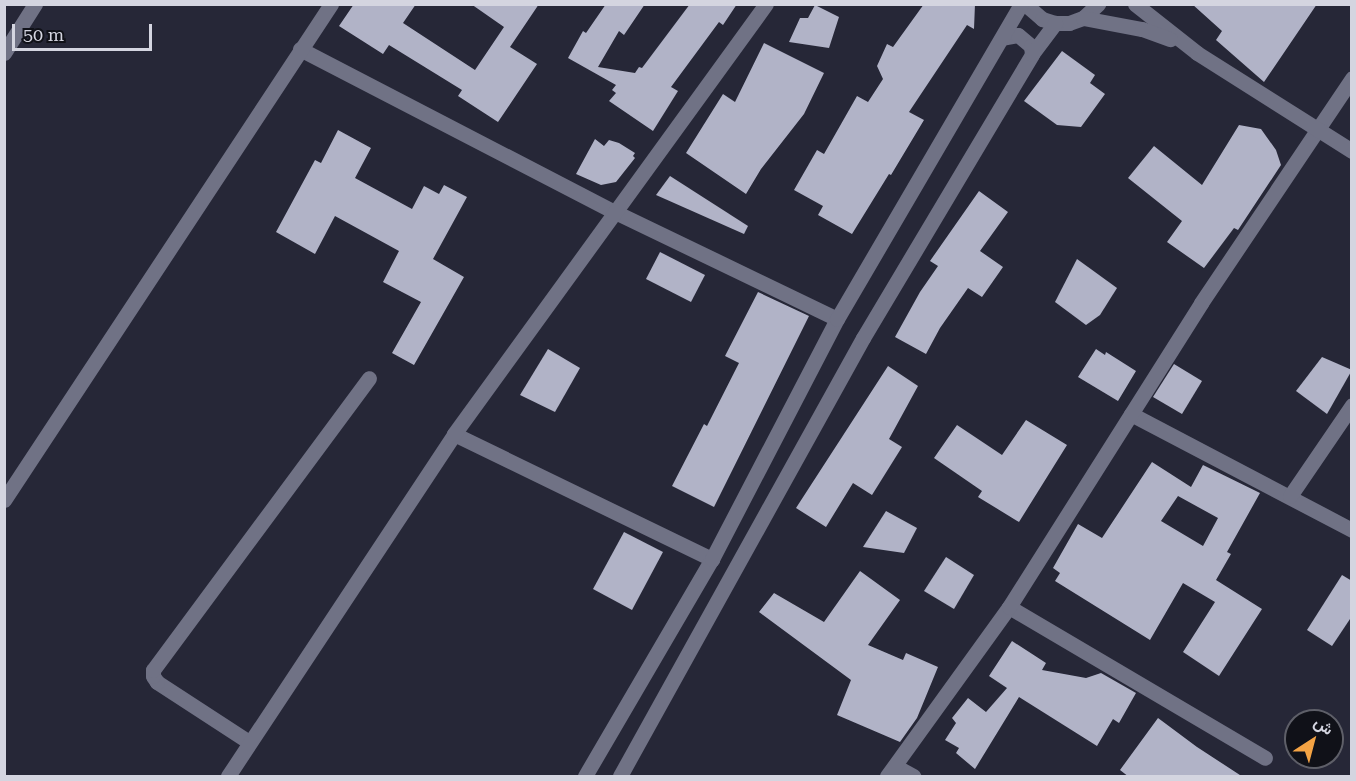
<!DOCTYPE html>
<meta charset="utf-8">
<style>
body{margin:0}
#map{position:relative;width:1356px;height:781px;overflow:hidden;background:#262737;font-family:"Roboto Serif",Vazirmatn,serif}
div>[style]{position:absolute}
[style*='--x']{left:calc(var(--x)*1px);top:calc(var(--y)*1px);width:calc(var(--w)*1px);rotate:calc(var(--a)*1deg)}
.building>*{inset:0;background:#b1b3c7}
.street>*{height:15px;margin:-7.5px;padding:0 7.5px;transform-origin:7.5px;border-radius:7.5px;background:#707285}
.secondary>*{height:15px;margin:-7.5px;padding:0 7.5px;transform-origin:7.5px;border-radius:7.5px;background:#707285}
span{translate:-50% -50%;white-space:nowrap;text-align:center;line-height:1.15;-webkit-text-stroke:6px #101118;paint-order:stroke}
.frame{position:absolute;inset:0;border:6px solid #d4d5e0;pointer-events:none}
.north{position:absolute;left:1284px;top:709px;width:60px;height:60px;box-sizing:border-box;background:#101118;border:2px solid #5e5f68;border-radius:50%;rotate:36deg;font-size:16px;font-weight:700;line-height:24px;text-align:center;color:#d4d5e0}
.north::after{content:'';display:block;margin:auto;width:21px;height:27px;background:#f4a344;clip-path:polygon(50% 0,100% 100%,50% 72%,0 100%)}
.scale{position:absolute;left:12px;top:24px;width:140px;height:27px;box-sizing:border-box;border:3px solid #d4d5e0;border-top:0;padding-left:8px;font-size:18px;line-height:21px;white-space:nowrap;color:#d4d5e0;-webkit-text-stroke:4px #101118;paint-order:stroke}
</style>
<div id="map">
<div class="building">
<div style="clip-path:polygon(354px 4px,416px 4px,403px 23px,475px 70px,504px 27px,471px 4px,539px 4px,510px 47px,537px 64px,498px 122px,458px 96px,462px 90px,389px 45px,383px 54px,339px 26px)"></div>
<div style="clip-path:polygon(606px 4px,645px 4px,624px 35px,619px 31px,598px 67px,635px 73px,639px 67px,642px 68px,690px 4px,737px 4px,723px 25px,719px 22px,671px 87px,678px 91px,653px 131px,609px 101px,616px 93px,612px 90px,616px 85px,568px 58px,583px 31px,586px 33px)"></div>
<div style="clip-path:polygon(924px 4px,975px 4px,974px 29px,967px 25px,909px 112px,924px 120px,891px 175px,889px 174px,852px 234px,818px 215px,823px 206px,794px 190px,817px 150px,824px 154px,857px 96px,868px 102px,883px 79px,877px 66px,887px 44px,893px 47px)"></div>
<div style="clip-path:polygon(1192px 4px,1317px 4px,1264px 82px,1216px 40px,1222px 31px)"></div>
<div style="clip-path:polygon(815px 5px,839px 17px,829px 48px,789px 42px,800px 18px,808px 18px)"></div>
<div style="clip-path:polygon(764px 43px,824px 73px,804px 114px,761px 169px,746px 194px,686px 153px,723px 94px,735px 102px)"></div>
<div style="clip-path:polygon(1062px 51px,1095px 75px,1090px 83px,1105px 94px,1081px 127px,1057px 125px,1024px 101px)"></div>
<div style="clip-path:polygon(1239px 125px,1261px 129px,1276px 150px,1281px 165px,1238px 230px,1234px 228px,1204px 268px,1167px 242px,1182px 221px,1128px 178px,1154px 146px,1202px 185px)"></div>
<div style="clip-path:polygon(338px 130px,371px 148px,355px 178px,412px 209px,424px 186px,439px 194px,444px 185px,467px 197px,433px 259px,464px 277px,414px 365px,392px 353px,421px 302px,383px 282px,399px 251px,335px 216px,315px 254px,276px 232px,315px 160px,321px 163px)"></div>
<div style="clip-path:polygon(595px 139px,604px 146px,609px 140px,619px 143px,635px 153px,633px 156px,635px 158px,616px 182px,601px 185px,576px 174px)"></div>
<div style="clip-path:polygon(670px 176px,748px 226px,744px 234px,656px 195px)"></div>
<div style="clip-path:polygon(979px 191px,1008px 212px,980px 251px,1003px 267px,982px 297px,968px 288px,940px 328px,926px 354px,895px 337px,920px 292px,938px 266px,930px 261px)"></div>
<div style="clip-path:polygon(660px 252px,705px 275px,691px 302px,646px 279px)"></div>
<div style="clip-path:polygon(1077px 259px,1117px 288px,1100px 315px,1086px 325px,1055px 302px)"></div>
<div style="clip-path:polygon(758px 292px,809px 316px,714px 507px,672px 486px,704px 424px,707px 426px,739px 363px,725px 356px)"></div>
<div style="clip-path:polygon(548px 349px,580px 368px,555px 412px,520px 395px)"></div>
<div style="clip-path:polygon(1096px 349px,1105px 355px,1106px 352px,1136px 371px,1118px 401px,1078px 377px)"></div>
<div style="clip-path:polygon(1322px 357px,1352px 370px,1327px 414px,1296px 391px)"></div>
<div style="clip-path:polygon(1174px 364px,1202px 381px,1182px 414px,1153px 397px)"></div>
<div style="clip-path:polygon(888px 366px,918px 386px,889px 439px,902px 447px,872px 495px,853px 483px,826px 527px,796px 508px)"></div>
<div style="clip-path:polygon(1026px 420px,1067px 445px,1019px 522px,978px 497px,982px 491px,934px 458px,957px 425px,1002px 455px)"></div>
<div style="clip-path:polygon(evenodd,1152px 462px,1191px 487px,1203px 465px,1260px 493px,1227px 552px,1231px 554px,1216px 580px,1262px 609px,1219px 676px,1183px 652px,1215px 602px,1183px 583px,1150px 640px,1055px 581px,1060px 573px,1053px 568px,1078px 524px,1102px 538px,1152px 462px,1178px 496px,1218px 518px,1203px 546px,1161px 521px,1178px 496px)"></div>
<div style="clip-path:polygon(886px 511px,917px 528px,904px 553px,863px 547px)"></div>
<div style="clip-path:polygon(624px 532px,663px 552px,632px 610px,593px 589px)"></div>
<div style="clip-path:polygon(946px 557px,974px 575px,954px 609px,924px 591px)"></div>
<div style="clip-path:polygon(860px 571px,900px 600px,868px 645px,903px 660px,906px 653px,938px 667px,917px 718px,900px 742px,837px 715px,851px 680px,759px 612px,774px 593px,824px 622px)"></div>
<div style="clip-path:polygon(1342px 575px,1352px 581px,1352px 616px,1332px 646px,1307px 630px)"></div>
<div style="clip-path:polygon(1012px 641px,1046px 663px,1042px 670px,1086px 678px,1101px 673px,1136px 693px,1119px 723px,1113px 719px,1097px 746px,1019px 697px,975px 769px,956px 753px,959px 748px,945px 740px,956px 723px,952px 718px,968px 698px,986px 712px,1007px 688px,989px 676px)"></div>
<div style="clip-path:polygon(1158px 718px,1197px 747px,1243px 777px,1129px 777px,1120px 770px)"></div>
</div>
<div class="street">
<div style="--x:300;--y:49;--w:355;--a:27.4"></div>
<div style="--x:615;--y:212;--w:246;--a:25.7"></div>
<div style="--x:4;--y:53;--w:58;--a:-57.7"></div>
<div style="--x:1131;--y:414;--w:250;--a:27.7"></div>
<div style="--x:454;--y:434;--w:287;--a:25.9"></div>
<div style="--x:1290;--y:496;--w:110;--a:-55.7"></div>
<div style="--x:4;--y:500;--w:594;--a:-56.6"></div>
<div style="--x:1009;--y:607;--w:297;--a:30.5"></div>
<div style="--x:249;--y:742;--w:110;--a:-146.9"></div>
<div style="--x:157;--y:682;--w:7;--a:-124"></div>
<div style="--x:153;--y:676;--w:6;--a:-90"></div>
<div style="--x:153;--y:670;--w:363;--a:-53.5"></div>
<div style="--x:895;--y:766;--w:21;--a:29"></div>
<div style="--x:228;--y:776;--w:410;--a:-56.5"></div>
<div style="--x:454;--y:434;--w:531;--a:-54.04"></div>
<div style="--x:887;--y:776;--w:208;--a:-54.2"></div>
<div style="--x:1009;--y:607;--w:360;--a:-57.7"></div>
<div style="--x:1201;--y:303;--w:271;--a:-56.1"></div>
</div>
<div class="secondary">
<div style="--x:1025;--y:4;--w:23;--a:41"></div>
<div style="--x:1042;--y:19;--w:14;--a:17"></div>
<div style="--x:1055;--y:23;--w:14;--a:0"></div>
<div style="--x:1069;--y:23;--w:15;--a:-20"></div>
<div style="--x:1083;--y:18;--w:21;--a:-43"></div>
<div style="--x:1135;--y:4;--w:79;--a:38.3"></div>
<div style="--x:1197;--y:53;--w:183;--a:32.3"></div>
<div style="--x:1083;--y:18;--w:60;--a:10.6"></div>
<div style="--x:1142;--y:29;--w:30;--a:20"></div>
<div style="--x:1002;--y:38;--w:16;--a:-11"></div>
<div style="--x:1018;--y:35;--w:17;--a:40"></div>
<div style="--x:1031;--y:46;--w:8;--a:83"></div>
<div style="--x:585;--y:776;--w:251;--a:-59.7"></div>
<div style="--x:712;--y:559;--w:271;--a:-62.5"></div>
<div style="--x:837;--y:319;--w:365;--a:-59.7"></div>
<div style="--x:620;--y:776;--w:501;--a:-60.98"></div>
<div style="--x:863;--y:338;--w:330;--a:-59.2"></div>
<div style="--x:1032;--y:54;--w:39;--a:-53"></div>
</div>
<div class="frame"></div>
<div class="north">ش</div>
<div class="scale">50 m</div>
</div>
